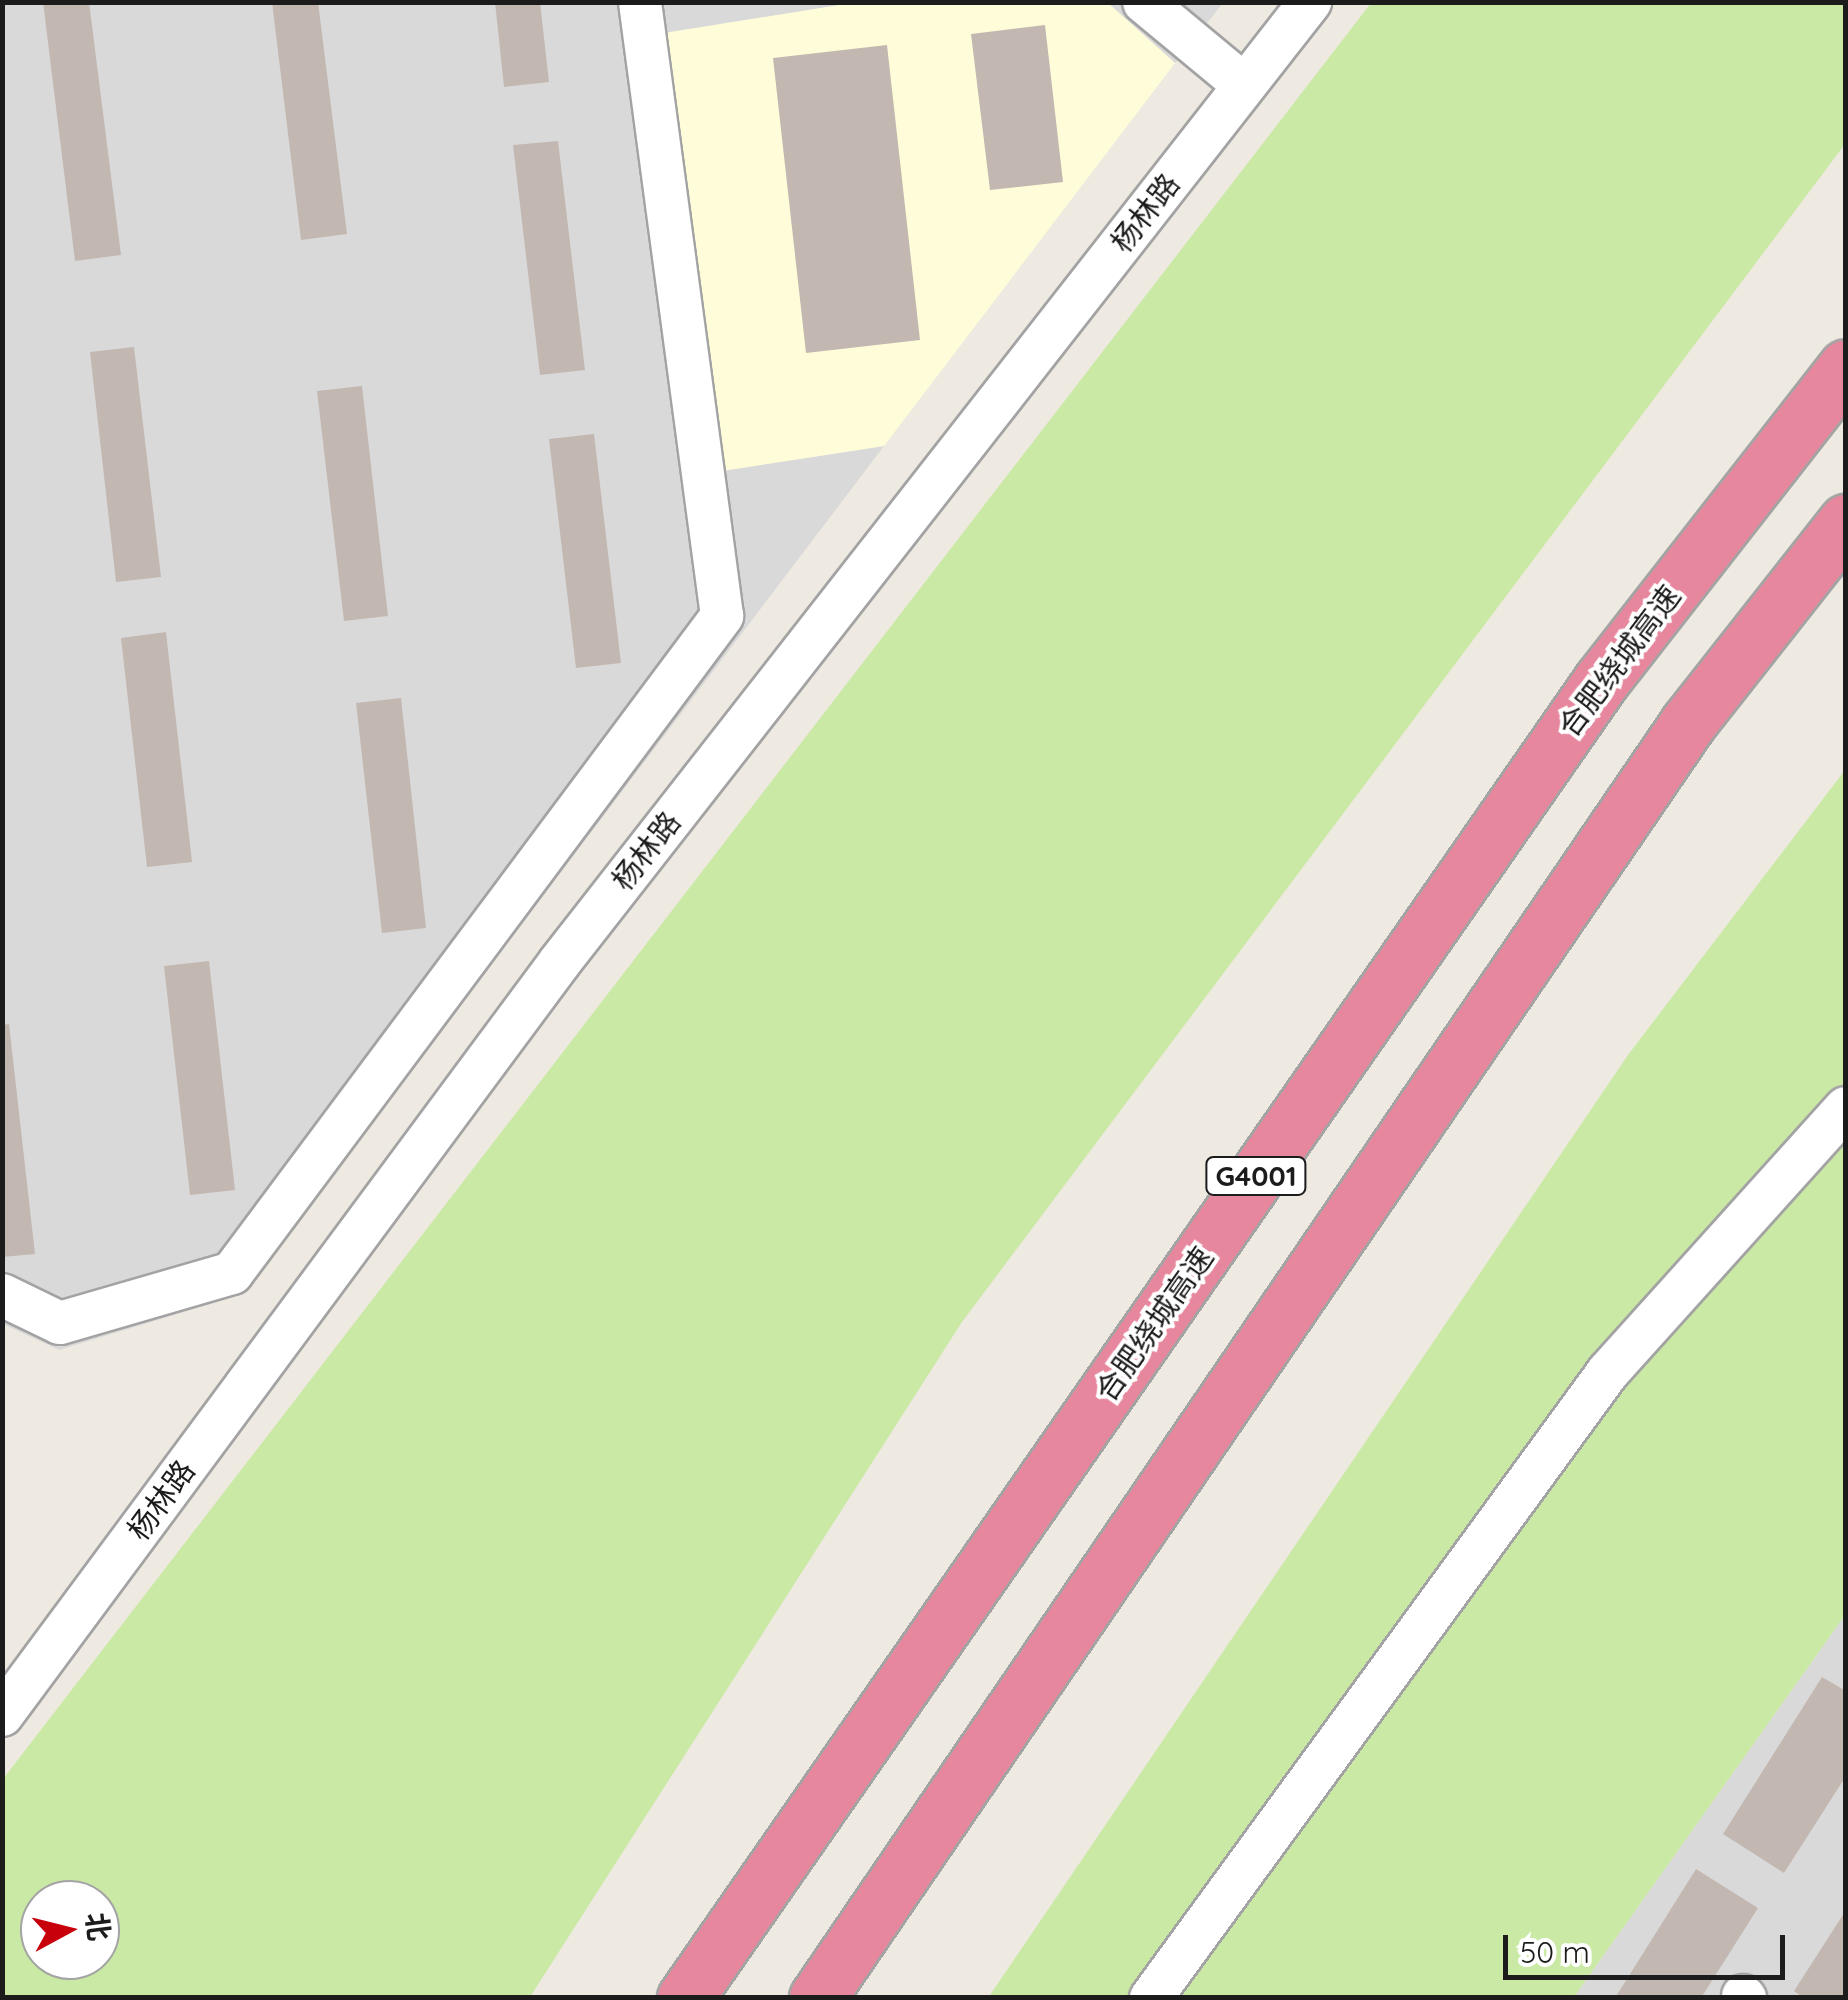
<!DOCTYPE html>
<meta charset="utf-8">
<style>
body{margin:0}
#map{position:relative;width:1848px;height:2000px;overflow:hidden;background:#eee9e1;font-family:Quicksand,"Noto Sans SC",sans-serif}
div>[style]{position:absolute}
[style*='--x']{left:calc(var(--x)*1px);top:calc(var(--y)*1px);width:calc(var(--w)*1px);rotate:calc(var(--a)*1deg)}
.residential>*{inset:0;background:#dad9d9}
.education>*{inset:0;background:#fffdd9}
.grass>*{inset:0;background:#cae9a5}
.building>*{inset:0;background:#c2b8b1}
.roads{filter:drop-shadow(2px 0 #a3a3a3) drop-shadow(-2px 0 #a3a3a3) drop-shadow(0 2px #a3a3a3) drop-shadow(0 -2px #a3a3a3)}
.minor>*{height:42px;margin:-21px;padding:0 21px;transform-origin:21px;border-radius:21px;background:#fff}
.highway>*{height:55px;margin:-27.5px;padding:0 27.5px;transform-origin:27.5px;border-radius:27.5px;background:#e7879e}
span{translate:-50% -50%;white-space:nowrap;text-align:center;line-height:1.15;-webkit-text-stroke:8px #fff;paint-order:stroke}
.shield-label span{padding:2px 8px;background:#fff;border:2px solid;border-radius:8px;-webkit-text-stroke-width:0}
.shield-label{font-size:28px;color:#1c1c1c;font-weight:700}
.street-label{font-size:30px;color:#1c1c1c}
.frame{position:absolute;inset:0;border:5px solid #1c1c1c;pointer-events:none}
.north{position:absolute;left:20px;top:1880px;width:100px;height:100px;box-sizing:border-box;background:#fff;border:2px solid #a4a4a4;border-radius:50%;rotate:83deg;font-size:28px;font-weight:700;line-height:40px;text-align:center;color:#1c1c1c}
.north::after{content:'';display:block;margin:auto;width:35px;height:45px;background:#c8000b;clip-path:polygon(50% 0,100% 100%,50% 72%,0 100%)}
.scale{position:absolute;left:1503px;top:1935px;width:282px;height:45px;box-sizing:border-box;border:5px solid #1c1c1c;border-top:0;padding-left:12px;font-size:30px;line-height:35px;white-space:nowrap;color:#1c1c1c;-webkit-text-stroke:8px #fff;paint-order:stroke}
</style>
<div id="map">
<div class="residential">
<div style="clip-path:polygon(3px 3px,852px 3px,659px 34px,722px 471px,884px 446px,240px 1295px,59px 1350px,3px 1324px)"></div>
<div style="clip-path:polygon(1108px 3px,1223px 3px,1175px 63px)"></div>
<div style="clip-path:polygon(1845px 1615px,1845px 1997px,1574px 1997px)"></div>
</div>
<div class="education">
<div style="clip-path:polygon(852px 3px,1108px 3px,1175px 63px,884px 446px,722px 471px,658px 34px)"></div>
</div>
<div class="grass">
<div style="clip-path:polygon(evenodd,1371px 3px,1845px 3px,1845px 144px,962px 1322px,530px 1997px,3px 1997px,3px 1779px,1371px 3px,40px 1900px,100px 1900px,100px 1960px,40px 1960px,40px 1900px)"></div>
<div style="clip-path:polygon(1845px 770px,1845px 1615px,1574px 1997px,988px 1998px,1628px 1055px)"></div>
</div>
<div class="building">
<div style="clip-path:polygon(43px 2px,89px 2px,121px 255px,75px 261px)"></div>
<div style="clip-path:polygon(272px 2px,318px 2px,347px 234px,301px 240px)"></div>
<div style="clip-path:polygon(495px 2px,540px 2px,549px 82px,504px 87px)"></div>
<div style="clip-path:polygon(1045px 25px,1063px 182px,990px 190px,971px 34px)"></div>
<div style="clip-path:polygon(887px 45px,920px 340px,806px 353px,773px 58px)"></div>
<div style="clip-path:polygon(558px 141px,585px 370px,540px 375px,513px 145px)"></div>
<div style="clip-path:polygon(134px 347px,161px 577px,116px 582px,90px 352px)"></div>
<div style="clip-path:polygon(362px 386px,388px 616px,344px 621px,317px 391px)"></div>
<div style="clip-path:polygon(594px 434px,621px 663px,576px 668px,549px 439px)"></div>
<div style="clip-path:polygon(166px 632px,192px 862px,147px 867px,121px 638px)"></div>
<div style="clip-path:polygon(401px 698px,426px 928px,382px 933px,356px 703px)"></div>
<div style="clip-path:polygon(209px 961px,235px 1190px,190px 1195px,164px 966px)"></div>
<div style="clip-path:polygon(9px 1024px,35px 1254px,2px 1257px,2px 1025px)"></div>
<div style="clip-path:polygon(1822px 1677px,1846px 1691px,1846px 1776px,1784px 1873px,1723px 1834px)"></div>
<div style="clip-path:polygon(1696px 1869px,1758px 1908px,1701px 1998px,1615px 1998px)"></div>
<div style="clip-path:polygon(1846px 1910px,1846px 1998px,1804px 1998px,1794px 1991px)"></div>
</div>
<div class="roads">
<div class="minor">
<div style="--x:1144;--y:2;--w:130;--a:39.7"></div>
<div style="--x:2;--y:1295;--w:64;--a:25.8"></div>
<div style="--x:60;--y:1323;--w:179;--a:-16.2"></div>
<div style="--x:232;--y:1273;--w:820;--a:-53.28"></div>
<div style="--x:722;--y:616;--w:619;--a:-97.61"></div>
<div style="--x:2;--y:1715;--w:936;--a:-53.47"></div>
<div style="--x:559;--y:963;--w:1220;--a:-51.99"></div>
<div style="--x:1743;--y:1996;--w:3;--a:45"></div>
<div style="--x:1151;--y:1998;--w:775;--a:-53.87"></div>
<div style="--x:1608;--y:1372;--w:355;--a:-48"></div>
</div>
<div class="highway">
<div style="--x:685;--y:1998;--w:1604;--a:-55.18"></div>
<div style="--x:1601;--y:681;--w:398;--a:-52"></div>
<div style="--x:817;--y:1998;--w:1544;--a:-55.66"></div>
<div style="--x:1688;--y:723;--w:256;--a:-51.8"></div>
</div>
</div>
<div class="shield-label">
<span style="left:1256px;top:1176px">G4001</span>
</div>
<div class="street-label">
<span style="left:1145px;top:213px;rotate:-52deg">杨林路</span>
<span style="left:1619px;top:661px;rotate:-53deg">合肥绕城高速</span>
<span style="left:646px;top:851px;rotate:-52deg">杨林路</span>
<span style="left:1154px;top:1324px;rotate:-55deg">合肥绕城高速</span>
<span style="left:161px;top:1500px;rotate:-54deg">杨林路</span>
</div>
<div class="frame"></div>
<div class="north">北</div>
<div class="scale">50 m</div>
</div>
